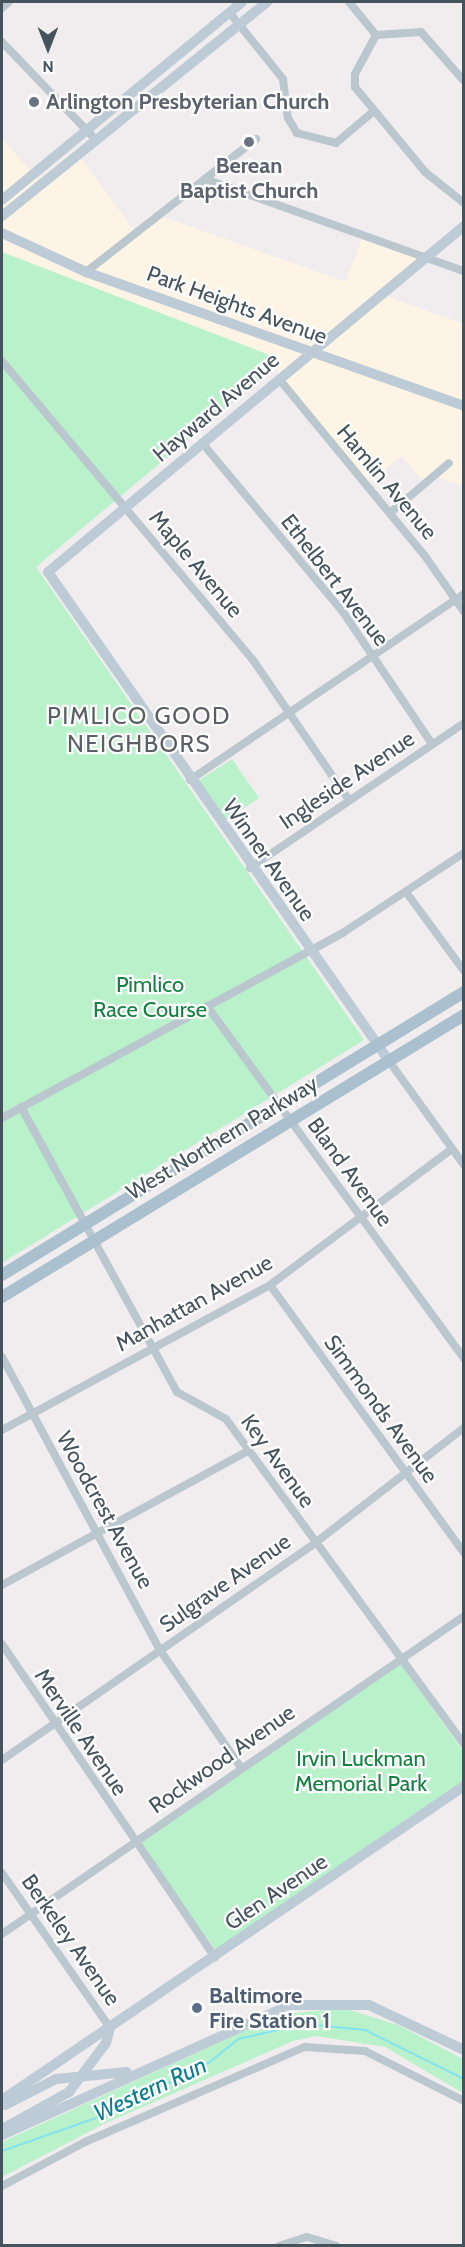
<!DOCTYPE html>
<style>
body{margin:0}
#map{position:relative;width:465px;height:2247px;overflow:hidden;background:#f1edee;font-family:Cabin,sans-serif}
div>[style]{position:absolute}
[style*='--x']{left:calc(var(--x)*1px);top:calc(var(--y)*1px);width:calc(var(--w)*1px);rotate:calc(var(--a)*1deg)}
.commercial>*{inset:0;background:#fdf4e5}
.green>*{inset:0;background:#b9f1ca}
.stream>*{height:2px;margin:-1px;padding:0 1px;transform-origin:1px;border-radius:1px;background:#83e4f1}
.street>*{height:8px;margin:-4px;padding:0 4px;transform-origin:4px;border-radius:4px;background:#bbc7ce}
.secondary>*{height:10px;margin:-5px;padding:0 5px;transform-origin:5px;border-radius:5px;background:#bdcbd6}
.primary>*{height:12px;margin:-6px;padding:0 6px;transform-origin:6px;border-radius:6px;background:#abc0cf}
.dots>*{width:16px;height:16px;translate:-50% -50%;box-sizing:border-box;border:3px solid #fff;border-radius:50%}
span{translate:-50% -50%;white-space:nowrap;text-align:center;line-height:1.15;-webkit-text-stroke:4.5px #fff;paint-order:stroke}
.worship-label{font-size:22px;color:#5b616d;font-weight:700}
.left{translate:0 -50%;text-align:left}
.street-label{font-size:22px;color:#45535c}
.park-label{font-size:22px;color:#11823f}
.service-label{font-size:22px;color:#4e5e75;font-weight:700}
.neighbourhood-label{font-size:24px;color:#5a5f63;letter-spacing:1.5px}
.water-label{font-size:24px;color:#077f90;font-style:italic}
.frame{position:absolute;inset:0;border:3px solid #45535c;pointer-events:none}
.north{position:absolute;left:18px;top:18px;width:60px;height:60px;-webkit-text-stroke:4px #fff;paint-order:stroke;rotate:180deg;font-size:16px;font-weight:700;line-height:24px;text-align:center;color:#45535c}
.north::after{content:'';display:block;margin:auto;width:21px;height:27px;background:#45535c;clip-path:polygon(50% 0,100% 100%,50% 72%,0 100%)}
</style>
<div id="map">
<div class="commercial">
<div style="clip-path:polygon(2px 138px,38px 180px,75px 150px,135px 232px,158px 215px,346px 282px,363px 235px,422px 258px,381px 294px,463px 324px,463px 486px,435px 476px,425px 484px,402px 456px,367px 484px,280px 379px,276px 366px,2px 252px)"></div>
</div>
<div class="green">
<div style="clip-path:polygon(2px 252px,272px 356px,276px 366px,36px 567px,364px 1040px,2px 1263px)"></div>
<div style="clip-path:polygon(232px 759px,259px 798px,225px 821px,198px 781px)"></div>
<div style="clip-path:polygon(400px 1663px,463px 1751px,463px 1781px,216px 1951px,140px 1842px)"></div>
<div style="clip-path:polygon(343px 2008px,398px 2025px,463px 2059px,463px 2093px,385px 2047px,316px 2036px,293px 2041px,104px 2124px,2px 2177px,2px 2142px,255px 2026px,287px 2014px)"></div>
</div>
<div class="stream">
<div style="--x:2;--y:2151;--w:114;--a:-19.4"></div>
<div style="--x:110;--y:2113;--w:112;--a:-27"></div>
<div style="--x:210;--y:2062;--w:36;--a:-39"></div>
<div style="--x:238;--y:2039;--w:68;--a:-12.8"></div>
<div style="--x:304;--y:2024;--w:61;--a:5.6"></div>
<div style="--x:365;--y:2030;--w:110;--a:26.3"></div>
</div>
<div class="street">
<div style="--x:349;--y:2;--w:43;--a:50.7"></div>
<div style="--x:2;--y:8;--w:9;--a:-41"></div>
<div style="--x:229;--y:12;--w:86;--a:51.1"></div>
<div style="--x:283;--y:79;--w:39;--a:83"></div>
<div style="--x:288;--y:118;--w:17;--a:59"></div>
<div style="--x:297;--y:133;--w:40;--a:14.4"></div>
<div style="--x:336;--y:143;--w:50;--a:-40.1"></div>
<div style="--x:376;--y:35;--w:44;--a:118.3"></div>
<div style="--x:355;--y:74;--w:13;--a:90"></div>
<div style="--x:355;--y:87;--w:110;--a:50.5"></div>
<div style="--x:425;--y:172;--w:50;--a:38.5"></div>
<div style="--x:376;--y:35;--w:45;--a:-3.8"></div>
<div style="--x:421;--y:32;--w:65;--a:48.7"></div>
<div style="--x:2;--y:42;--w:137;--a:46.2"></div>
<div style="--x:205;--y:179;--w:275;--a:19.6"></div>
<div style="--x:86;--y:272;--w:216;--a:-38"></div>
<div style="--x:2;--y:361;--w:390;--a:50"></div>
<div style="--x:253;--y:660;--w:170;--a:55.6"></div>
<div style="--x:279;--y:379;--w:229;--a:50.5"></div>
<div style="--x:425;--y:556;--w:68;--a:55.1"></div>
<div style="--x:203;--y:444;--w:219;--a:50.2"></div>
<div style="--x:343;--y:612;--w:159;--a:56"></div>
<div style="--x:390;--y:513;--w:77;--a:-40.3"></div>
<div style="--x:190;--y:780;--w:331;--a:-34.2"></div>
<div style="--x:250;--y:868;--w:258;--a:-34.1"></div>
<div style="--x:406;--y:892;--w:98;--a:53.7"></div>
<div style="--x:207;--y:1006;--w:437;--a:53.9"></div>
<div style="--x:389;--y:1061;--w:128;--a:54.2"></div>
<div style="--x:21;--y:1107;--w:325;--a:61.3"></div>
<div style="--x:177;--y:1392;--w:56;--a:28.9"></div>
<div style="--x:226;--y:1419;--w:403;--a:53.8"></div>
<div style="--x:2;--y:1118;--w:389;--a:-28.5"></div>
<div style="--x:344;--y:932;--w:144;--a:-33.4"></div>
<div style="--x:270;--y:1285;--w:331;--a:54.1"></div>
<div style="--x:2;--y:1357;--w:333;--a:61.7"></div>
<div style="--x:160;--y:1650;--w:143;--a:55.5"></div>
<div style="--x:2;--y:1430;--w:305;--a:-28.4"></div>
<div style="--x:270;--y:1285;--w:227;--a:-36.8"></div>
<div style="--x:2;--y:1585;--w:280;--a:-28.6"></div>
<div style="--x:2;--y:1644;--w:379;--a:55.8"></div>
<div style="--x:2;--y:1760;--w:381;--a:-34.7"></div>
<div style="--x:315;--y:1543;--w:188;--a:-37.7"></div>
<div style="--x:2;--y:1873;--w:189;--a:55.1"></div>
<div style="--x:2;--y:1934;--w:561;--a:-34.54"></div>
<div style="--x:2;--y:2186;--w:94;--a:-27.9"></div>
<div style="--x:85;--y:2142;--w:240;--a:-23.4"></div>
<div style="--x:305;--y:2047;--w:60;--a:3.8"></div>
<div style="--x:365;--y:2051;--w:111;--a:26.8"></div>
<div style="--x:279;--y:2246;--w:29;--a:-18"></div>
<div style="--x:307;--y:2237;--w:31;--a:17"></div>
</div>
<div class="secondary">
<div style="--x:2;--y:200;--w:311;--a:-39.5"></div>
<div style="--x:2;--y:216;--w:341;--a:-38.9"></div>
<div style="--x:2;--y:233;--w:93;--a:24.9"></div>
<div style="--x:86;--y:272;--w:401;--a:19.5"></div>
<div style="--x:389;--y:1061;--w:596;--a:-124.89"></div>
<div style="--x:48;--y:572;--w:541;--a:-39.75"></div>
<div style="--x:2;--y:2100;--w:559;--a:-34.2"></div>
<div style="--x:5;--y:2105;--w:57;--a:-27"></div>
<div style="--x:56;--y:2079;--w:71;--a:-5.6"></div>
<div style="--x:2;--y:2129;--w:77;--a:-28.9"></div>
<div style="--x:69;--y:2092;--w:61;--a:-52.9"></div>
<div style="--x:106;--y:2043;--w:16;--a:-75"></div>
<div style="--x:2;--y:2135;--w:316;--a:-24.3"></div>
<div style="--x:290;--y:2005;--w:79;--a:0"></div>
<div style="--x:369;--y:2005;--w:105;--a:25.3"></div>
</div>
<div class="primary">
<div style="--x:2;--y:1275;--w:542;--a:-31.49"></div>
<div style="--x:2;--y:1297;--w:541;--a:-31.4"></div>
</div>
<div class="dots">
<div style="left:34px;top:102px;background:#6b7280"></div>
<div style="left:249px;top:142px;background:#6b7280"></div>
<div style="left:197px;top:2008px;background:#5c6f8a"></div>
</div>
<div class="worship-label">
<span class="left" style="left:46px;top:102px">Arlington Presbyterian Church</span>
<span style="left:249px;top:178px">Berean<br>Baptist Church</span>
</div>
<div class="street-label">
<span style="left:237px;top:305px;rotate:20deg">Park Heights Avenue</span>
<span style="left:216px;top:407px;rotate:-40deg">Hayward Avenue</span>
<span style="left:387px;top:482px;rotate:50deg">Hamlin Avenue</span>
<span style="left:196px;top:564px;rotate:50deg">Maple Avenue</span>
<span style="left:335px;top:580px;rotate:52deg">Ethelbert Avenue</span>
<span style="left:347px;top:780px;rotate:-34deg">Ingleside Avenue</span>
<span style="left:269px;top:860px;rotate:55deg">Winner Avenue</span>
<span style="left:222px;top:1138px;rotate:-31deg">West Northern Parkway</span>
<span style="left:350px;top:1172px;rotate:54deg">Bland Avenue</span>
<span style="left:194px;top:1303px;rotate:-29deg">Manhattan Avenue</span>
<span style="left:381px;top:1409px;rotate:54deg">Simmonds Avenue</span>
<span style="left:278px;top:1461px;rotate:54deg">Key Avenue</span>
<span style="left:105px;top:1510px;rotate:61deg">Woodcrest Avenue</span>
<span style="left:225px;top:1583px;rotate:-35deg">Sulgrave Avenue</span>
<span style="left:81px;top:1732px;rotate:56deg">Merville Avenue</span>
<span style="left:222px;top:1759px;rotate:-35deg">Rockwood Avenue</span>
<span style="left:276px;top:1892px;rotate:-34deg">Glen Avenue</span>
<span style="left:71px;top:1940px;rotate:55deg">Berkeley Avenue</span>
</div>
<div class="park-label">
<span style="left:150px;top:997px">Pimlico<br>Race Course</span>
<span style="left:361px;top:1771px">Irvin Luckman<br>Memorial Park</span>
</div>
<div class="service-label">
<span class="left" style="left:209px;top:2008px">Baltimore<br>Fire Station 1</span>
</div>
<div class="neighbourhood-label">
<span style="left:139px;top:730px">PIMLICO GOOD<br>NEIGHBORS</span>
</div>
<div class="water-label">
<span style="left:150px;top:2089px;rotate:-25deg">Western Run</span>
</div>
<div class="frame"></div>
<div class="north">N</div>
</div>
